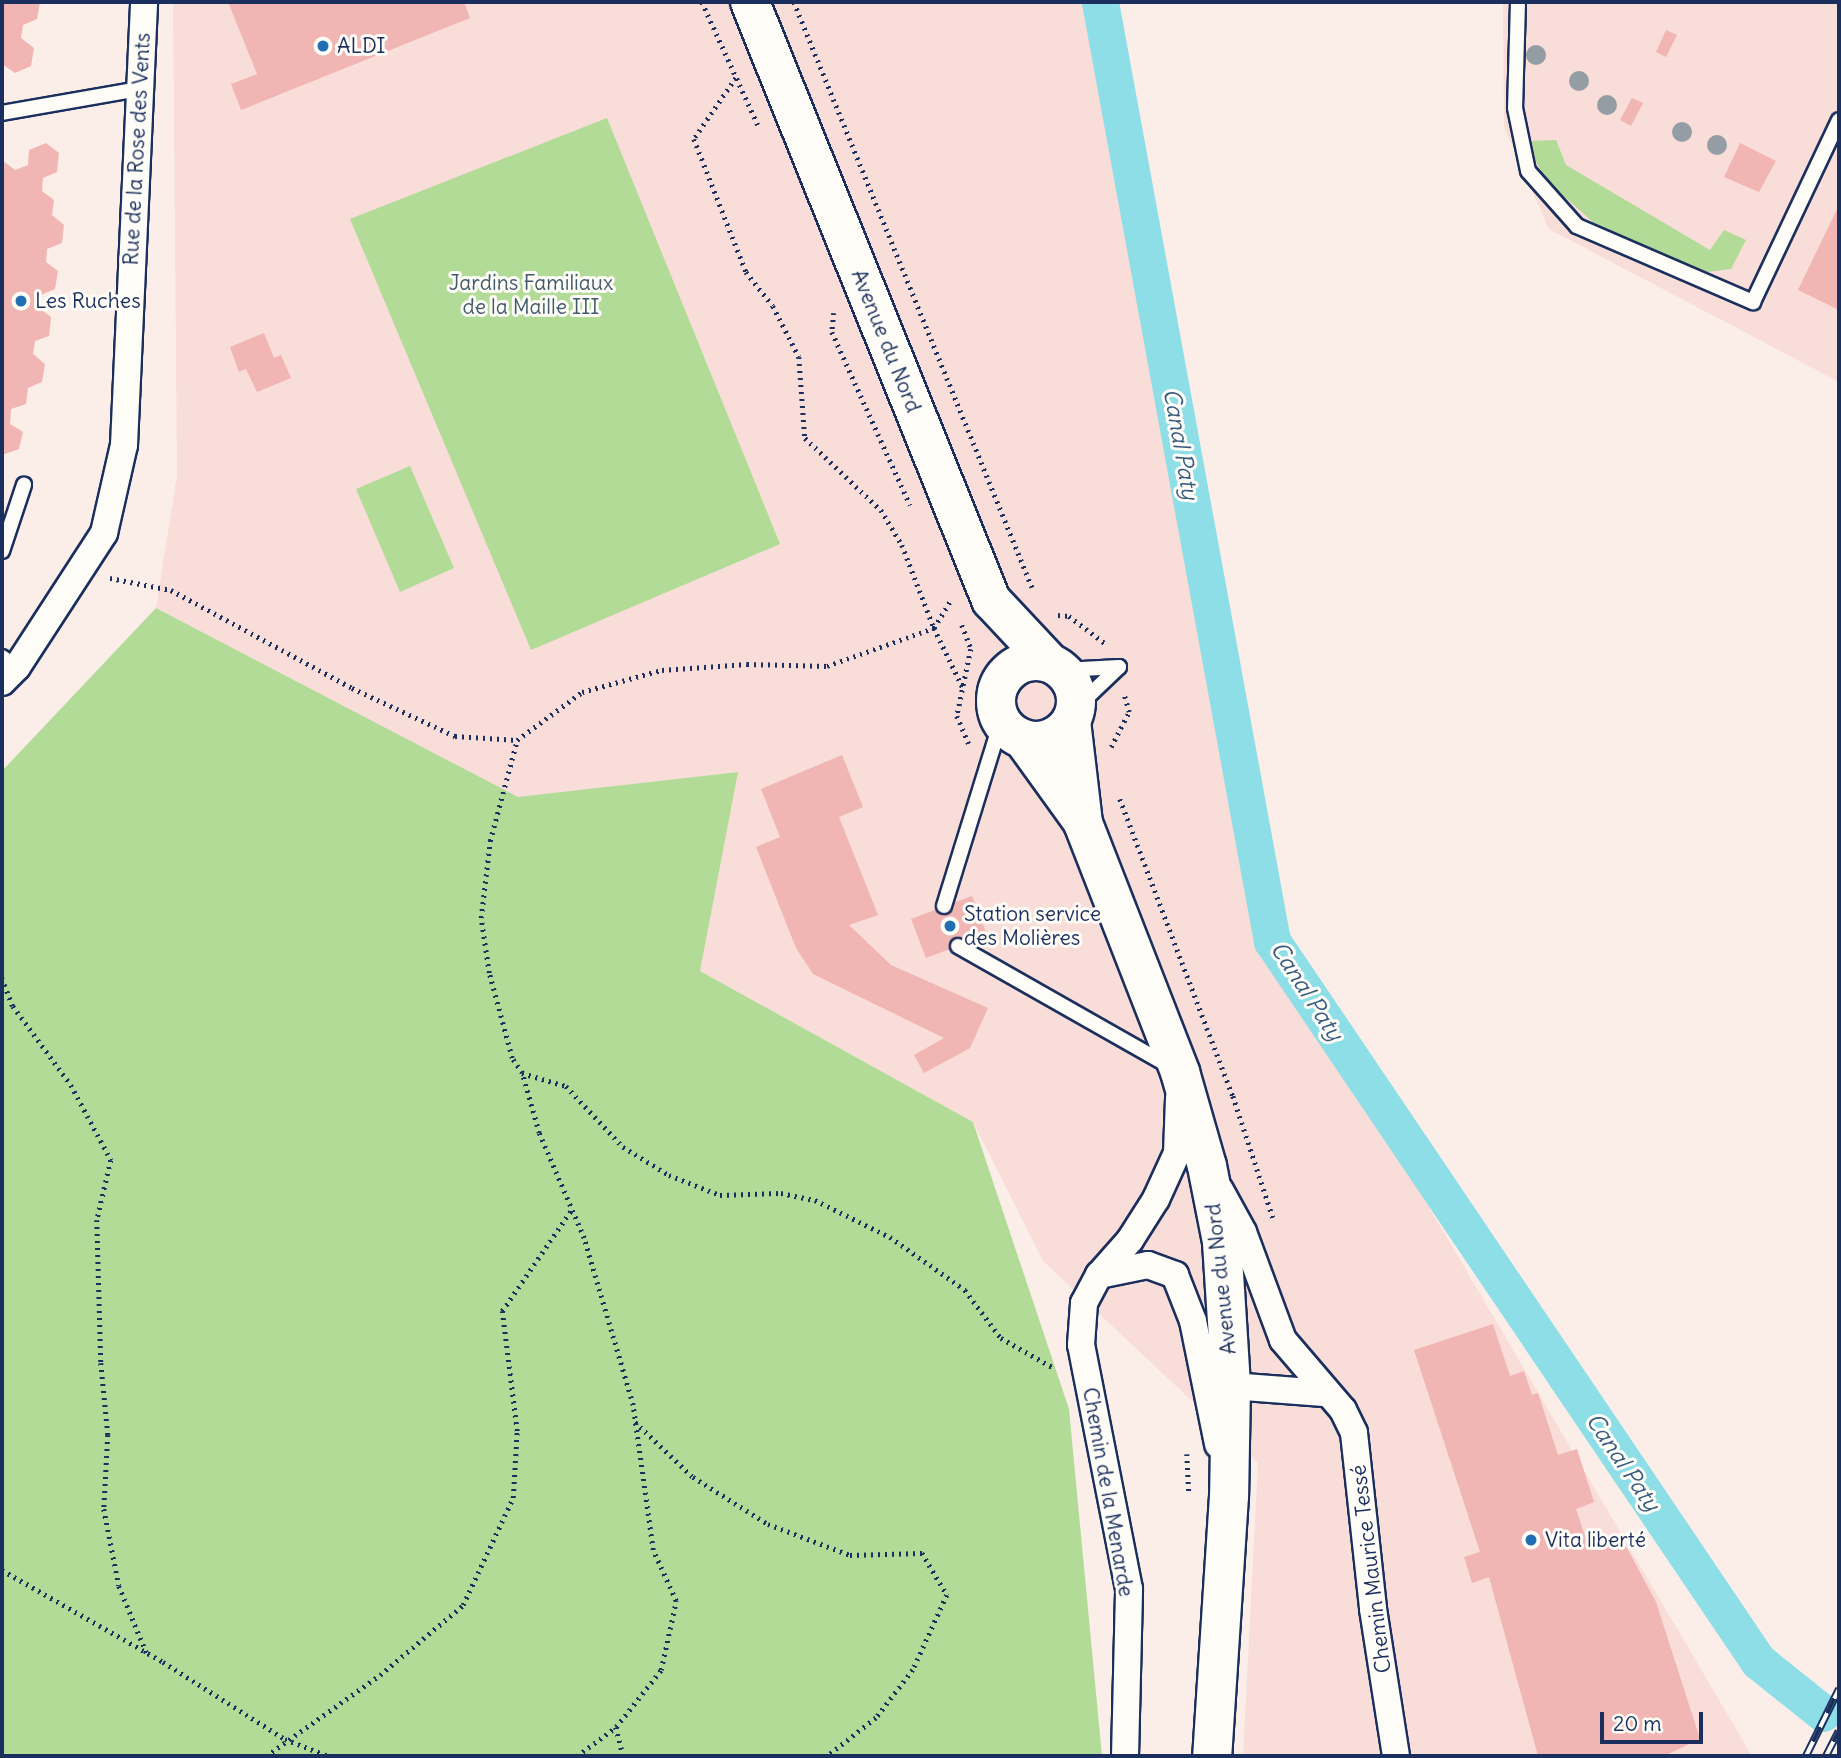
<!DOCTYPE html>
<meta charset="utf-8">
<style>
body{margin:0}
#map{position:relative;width:1841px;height:1758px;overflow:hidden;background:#fbeee9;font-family:Delius,sans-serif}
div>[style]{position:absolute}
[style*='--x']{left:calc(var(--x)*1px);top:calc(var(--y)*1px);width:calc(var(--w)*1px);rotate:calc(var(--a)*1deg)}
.built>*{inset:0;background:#f8ddd9}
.green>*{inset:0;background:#b2db98}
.canal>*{height:37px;margin:-18.5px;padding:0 18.5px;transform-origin:18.5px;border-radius:18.5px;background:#8ddee7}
.building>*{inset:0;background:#f1b5b3}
.path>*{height:4.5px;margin-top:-2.25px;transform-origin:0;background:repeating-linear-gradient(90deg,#1b2f5e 0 2px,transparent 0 7px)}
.roads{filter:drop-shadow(2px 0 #1b2f5e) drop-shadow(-2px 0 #1b2f5e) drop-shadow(0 2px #1b2f5e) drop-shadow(0 -2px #1b2f5e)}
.lane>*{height:14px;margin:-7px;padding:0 7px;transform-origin:7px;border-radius:7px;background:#fdfcf7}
.street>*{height:26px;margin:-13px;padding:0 13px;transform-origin:13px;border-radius:13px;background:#fdfcf7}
.secondary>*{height:38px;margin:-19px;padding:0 19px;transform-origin:19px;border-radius:19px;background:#fdfcf7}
.secondary>.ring{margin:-19px;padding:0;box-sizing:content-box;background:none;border:38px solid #fdfcf7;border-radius:50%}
.rail>*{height:8px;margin-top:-4px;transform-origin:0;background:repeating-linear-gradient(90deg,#fdfcf7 0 16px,#1b2f5e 0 32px);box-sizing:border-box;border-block:2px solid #1b2f5e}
.trees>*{width:20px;height:20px;margin:-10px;border-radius:50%;background:#959da4}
.dots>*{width:19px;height:19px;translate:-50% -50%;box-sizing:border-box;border:4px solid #fdfcf7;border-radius:50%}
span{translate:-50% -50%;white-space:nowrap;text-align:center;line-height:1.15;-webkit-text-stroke:6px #fdfcf7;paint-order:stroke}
.poi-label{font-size:21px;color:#1b2f5e}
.left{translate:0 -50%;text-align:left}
.street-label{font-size:21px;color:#1b2f5e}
.park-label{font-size:21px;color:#415a6c}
.water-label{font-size:23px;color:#385b80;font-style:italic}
.frame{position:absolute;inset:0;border:4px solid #1b2f5e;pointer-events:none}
.scale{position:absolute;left:1600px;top:1712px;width:103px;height:32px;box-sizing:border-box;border:4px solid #1b2f5e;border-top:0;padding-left:9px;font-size:21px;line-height:24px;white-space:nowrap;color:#1b2f5e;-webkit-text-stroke:5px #fdfcf7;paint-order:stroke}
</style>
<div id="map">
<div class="built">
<div style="clip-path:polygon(173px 2px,1083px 2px,1263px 925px,1752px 1756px,1243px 1756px,1258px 1463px,1043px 1261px,973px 1122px,700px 971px,737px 772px,518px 798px,156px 608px,177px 475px)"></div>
<div style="clip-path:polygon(1503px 2px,1839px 2px,1839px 382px,1549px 229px,1504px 127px)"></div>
</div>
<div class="green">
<div style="clip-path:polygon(607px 118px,780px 544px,531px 650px,350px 219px)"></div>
<div style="clip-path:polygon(1556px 140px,1566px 165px,1710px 250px,1724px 230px,1746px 240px,1731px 269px,1700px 273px,1594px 223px,1548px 182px,1527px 147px,1533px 141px)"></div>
<div style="clip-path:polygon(410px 466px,454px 568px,400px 592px,356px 489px)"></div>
<div style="clip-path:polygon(156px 608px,518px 797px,738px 772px,700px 971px,973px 1122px,1069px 1409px,1102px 1756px,2px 1756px,2px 771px)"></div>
</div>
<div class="canal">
<div style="--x:1100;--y:2;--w:955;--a:79.62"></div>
<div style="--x:1272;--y:941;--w:869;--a:55.98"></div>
<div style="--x:1758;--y:1661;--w:83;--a:38.7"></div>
</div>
<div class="building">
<div style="clip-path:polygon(2px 2px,40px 2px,37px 19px,23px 25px,21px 38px,34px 48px,31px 66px,15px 73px,2px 64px)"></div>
<div style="clip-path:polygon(228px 2px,464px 2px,470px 18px,241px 110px,231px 84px,257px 74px)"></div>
<div style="clip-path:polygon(1666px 30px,1677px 35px,1666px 57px,1656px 52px)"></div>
<div style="clip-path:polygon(1632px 98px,1643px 103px,1631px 126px,1620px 120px)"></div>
<div style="clip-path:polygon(46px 143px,59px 153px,57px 172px,43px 178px,42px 191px,54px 200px,52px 215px,64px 225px,62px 243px,47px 249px,46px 262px,58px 271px,55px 289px,41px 295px,39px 308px,51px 317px,49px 336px,35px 341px,33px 354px,45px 364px,42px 382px,28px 388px,26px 404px,11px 409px,10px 424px,23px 432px,19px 449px,2px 455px,2px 160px,15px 170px,28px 165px,29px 150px)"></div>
<div style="clip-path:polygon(1740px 143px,1776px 161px,1759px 192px,1724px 177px)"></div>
<div style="clip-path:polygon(1839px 205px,1839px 310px,1798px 290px)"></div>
<div style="clip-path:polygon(264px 333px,274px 358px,281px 355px,291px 378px,257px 392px,246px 369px,239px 372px,230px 347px)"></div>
<div style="clip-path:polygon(842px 755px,863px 807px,839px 817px,878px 915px,849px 925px,891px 965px,988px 1008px,970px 1048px,924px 1073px,914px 1055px,944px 1038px,813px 974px,796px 948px,756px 847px,780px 837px,761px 789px)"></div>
<div style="clip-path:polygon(972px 896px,987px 935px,926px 958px,911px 919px)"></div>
<div style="clip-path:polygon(1493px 1324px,1510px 1376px,1524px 1371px,1532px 1395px,1538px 1393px,1558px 1455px,1577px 1449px,1594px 1502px,1576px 1509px,1588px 1545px,1620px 1535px,1656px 1602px,1700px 1739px,1664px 1756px,1538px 1756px,1489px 1577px,1472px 1583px,1464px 1557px,1480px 1552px,1414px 1350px)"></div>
</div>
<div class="path">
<div style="--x:702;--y:2;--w:135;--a:65.5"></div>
<div style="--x:794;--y:2;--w:632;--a:67.86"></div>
<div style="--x:736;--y:78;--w:74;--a:124.5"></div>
<div style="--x:694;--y:139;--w:143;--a:68.6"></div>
<div style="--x:746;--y:272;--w:43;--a:51.5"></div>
<div style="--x:773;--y:306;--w:57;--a:63"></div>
<div style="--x:799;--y:357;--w:81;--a:85.8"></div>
<div style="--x:805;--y:438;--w:105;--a:43.5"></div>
<div style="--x:881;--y:510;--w:41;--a:59"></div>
<div style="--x:902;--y:545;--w:89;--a:68.9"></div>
<div style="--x:934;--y:628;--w:67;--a:64.2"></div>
<div style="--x:834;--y:313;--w:19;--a:96"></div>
<div style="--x:832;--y:332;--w:190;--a:65.7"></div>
<div style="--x:110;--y:578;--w:62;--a:11.1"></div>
<div style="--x:171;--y:590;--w:206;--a:28.4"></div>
<div style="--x:352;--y:688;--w:114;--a:25"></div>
<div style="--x:455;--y:736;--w:62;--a:3.7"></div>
<div style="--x:1058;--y:615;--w:11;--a:5"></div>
<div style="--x:1069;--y:616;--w:46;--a:37.1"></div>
<div style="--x:962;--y:625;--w:26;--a:69"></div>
<div style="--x:971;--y:649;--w:68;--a:101.8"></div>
<div style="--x:957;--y:716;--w:30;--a:67"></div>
<div style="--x:1111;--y:747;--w:39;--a:-63"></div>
<div style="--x:1129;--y:712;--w:19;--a:-106"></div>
<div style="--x:1120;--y:799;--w:318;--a:69.2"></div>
<div style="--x:1233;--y:1096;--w:128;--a:71.8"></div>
<div style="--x:2;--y:978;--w:30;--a:69"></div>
<div style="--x:13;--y:1006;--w:98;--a:53.7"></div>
<div style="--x:71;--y:1085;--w:85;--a:61.9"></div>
<div style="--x:111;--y:1160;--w:62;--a:103.1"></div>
<div style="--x:97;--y:1220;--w:143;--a:88.4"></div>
<div style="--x:101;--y:1363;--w:72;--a:84.4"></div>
<div style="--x:108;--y:1435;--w:74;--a:93.1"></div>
<div style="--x:104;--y:1509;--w:78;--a:79"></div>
<div style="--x:119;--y:1586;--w:74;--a:67.6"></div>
<div style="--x:522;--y:1073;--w:18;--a:-124"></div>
<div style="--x:512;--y:1058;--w:88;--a:-105.1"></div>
<div style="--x:489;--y:973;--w:56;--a:-98.3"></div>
<div style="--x:481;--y:918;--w:78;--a:-83.3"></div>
<div style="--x:490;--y:841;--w:105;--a:-75"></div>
<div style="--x:517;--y:740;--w:81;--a:-36.4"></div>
<div style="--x:582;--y:692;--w:83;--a:-15.4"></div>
<div style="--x:662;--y:670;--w:85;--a:-4"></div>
<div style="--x:747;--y:664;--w:80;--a:1.4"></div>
<div style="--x:827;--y:666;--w:114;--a:-19.6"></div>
<div style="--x:934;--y:628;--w:33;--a:-59"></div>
<div style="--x:635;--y:1422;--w:80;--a:43.5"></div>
<div style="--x:693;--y:1477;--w:89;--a:32.1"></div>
<div style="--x:768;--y:1524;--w:88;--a:20.7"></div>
<div style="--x:850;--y:1555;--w:72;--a:-1.6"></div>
<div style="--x:922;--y:1553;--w:49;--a:59.2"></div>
<div style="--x:947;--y:1595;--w:82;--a:114.4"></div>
<div style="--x:913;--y:1670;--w:61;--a:127.6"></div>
<div style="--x:876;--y:1718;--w:60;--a:141.8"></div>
<div style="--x:1187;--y:1454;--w:40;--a:87.1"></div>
<div style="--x:2;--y:1570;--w:185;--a:29.7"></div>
<div style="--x:163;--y:1662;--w:144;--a:32.3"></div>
<div style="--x:285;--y:1739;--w:46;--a:21.6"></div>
<div style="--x:616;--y:1727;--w:30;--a:76"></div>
<div style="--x:266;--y:1756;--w:140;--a:-35.4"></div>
<div style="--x:380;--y:1675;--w:109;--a:-40.1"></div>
<div style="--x:463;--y:1605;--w:118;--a:-65"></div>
<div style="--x:513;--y:1498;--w:67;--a:-86.6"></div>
<div style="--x:517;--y:1431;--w:121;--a:-97.1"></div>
<div style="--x:502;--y:1311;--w:124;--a:-55.5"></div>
<div style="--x:577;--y:1756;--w:49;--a:-36.6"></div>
<div style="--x:616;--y:1727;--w:73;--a:-51.7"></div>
<div style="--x:661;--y:1670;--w:71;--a:-77.7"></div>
<div style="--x:676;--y:1601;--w:56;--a:-114.3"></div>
<div style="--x:653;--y:1550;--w:146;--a:-97.9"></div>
<div style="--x:633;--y:1405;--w:174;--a:-106.4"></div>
<div style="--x:584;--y:1238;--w:114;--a:-113.2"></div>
<div style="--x:539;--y:1133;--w:62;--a:-105.8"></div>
<div style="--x:522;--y:1073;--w:46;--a:16.5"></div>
<div style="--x:566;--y:1086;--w:83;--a:46.9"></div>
<div style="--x:623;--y:1147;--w:54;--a:31.3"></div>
<div style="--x:669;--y:1175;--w:55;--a:21.4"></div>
<div style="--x:720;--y:1195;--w:61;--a:-1.9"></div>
<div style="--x:781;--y:1193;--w:35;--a:12"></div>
<div style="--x:815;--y:1200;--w:84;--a:26.3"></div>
<div style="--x:890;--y:1237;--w:92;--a:35.2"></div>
<div style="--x:965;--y:1290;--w:60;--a:53.1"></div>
<div style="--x:1001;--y:1338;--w:61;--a:29.5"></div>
</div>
<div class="roads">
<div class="lane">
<div style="--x:1518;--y:2;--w:106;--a:91.6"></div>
<div style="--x:1515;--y:108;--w:64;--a:78.3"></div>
<div style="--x:1528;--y:171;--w:74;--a:48.3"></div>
<div style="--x:1577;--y:226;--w:192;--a:23.4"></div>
<div style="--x:1753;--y:302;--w:201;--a:-64.7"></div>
<div style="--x:2;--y:113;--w:140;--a:-9.9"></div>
<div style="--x:2;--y:551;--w:70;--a:-71.6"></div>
<div style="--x:2;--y:657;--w:18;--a:34"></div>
<div style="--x:1063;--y:670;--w:56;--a:-3.1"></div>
<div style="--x:1119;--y:667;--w:59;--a:136.4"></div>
<div style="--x:944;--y:906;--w:193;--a:-72.8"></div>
<div style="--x:958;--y:946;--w:243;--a:29.6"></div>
</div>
<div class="street">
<div style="--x:2;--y:682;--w:21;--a:-45"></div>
<div style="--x:17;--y:667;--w:160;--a:-57"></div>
<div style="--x:104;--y:533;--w:90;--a:-77.2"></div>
<div style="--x:124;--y:445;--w:443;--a:-87.4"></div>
<div style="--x:1220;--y:1190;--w:48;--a:61.3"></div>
<div style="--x:1243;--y:1232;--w:115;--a:69.7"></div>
<div style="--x:1283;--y:1340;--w:92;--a:49.4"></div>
<div style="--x:1343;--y:1410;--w:25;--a:64"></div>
<div style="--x:1354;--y:1433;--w:177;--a:83.8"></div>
<div style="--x:1373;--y:1609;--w:149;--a:81.1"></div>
<div style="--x:1099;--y:1275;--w:50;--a:-11.5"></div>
<div style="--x:1148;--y:1265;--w:29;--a:20"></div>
<div style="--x:1175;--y:1275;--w:49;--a:68.6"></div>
<div style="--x:1193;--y:1321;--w:126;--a:78.5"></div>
<div style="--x:1231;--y:1386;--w:93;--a:4.3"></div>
<div style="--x:1125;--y:1756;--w:167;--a:-88.6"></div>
<div style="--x:1129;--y:1589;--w:249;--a:-101.1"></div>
<div style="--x:1081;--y:1345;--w:42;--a:-85.9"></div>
<div style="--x:1084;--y:1303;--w:32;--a:-62"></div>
<div style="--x:1099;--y:1275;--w:47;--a:-48.5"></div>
<div style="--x:1130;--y:1240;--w:49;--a:-57.6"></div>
<div style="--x:1156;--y:1199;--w:51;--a:-65.5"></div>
<div style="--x:1177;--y:1153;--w:55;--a:-87.9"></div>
</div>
<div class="secondary">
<div style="--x:750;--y:2;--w:645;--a:68.05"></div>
<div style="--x:991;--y:600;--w:86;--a:46.9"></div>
<div class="ring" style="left:996px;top:661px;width:42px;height:42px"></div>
<div style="--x:1071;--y:721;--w:103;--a:83.3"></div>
<div style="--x:1083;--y:823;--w:267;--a:68.7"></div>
<div style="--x:1180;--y:1072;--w:98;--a:74"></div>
<div style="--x:1207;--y:1166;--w:77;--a:78.8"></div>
<div style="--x:1222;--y:1242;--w:144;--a:86.4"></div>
<div style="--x:1231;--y:1386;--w:110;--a:91"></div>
<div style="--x:1229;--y:1496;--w:261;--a:93.7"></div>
<div style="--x:1023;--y:739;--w:97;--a:54.2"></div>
</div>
</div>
<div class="rail">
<div style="--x:1806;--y:1756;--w:75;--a:-63.8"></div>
<div style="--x:1826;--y:1756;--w:28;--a:-63"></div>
</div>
<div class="trees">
<div style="left:1536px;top:55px"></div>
<div style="left:1579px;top:81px"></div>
<div style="left:1607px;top:105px"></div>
<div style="left:1682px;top:132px"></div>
<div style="left:1717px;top:145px"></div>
</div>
<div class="dots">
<div style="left:323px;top:46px;background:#1f6fb2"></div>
<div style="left:21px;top:301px;background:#1f6fb2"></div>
<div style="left:950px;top:926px;background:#1f6fb2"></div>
<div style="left:1531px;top:1540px;background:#1f6fb2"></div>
</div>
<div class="poi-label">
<span class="left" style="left:337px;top:46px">ALDI</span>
<span class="left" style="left:35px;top:301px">Les Ruches</span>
<span class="left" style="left:964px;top:926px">Station service<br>des Molières</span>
<span class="left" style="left:1545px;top:1540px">Vita liberté</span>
</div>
<div class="street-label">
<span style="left:137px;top:149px;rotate:-87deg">Rue de la Rose des Vents</span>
<span style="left:886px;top:341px;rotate:68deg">Avenue du Nord</span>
<span style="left:1221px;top:1279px;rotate:-96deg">Avenue du Nord</span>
<span style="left:1108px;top:1492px;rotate:80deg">Chemin de la Menarde</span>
<span style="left:1371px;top:1569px;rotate:-97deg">Chemin Maurice Tessé</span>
</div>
<div class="park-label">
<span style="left:531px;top:295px">Jardins Familiaux<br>de la Maille III</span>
</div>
<div class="water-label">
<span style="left:1181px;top:444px;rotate:80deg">Canal Paty</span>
<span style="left:1307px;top:991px;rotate:57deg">Canal Paty</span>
<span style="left:1623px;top:1462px;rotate:56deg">Canal Paty</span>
</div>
<div class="frame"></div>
<div class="scale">20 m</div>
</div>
